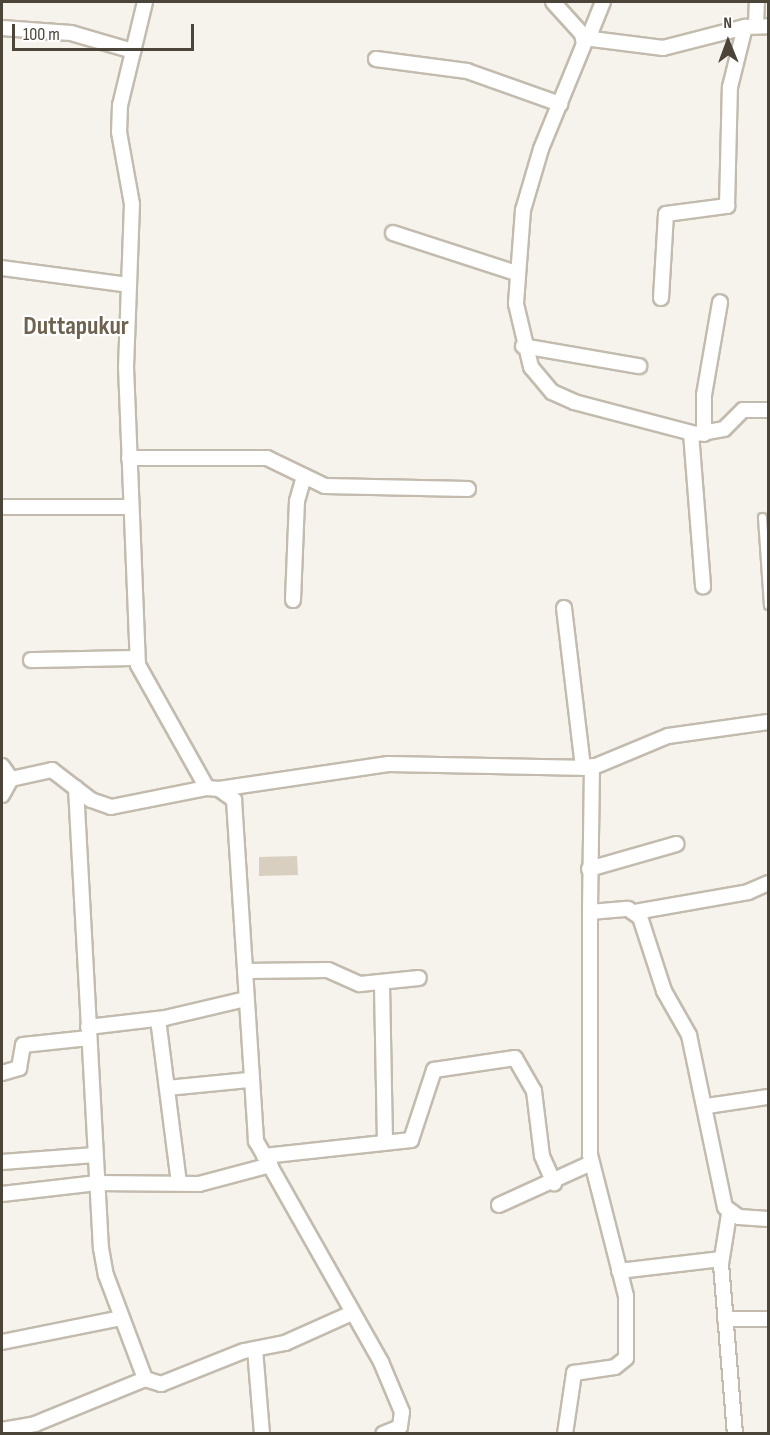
<!DOCTYPE html>
<style>
body{margin:0}
#map{position:relative;width:770px;height:1435px;overflow:hidden;background:#f6f3ec;font-family:"Sofia Sans Condensed",sans-serif}
div>[style]{position:absolute}
[style*='--x']{left:calc(var(--x)*1px);top:calc(var(--y)*1px);width:calc(var(--w)*1px);rotate:calc(var(--a)*1deg)}
.building>*{inset:0;background:#d8cfc1}
.roads{filter:drop-shadow(2px 0 #c2bbae) drop-shadow(-2px 0 #c2bbae) drop-shadow(0 2px #c2bbae) drop-shadow(0 -2px #c2bbae)}
.lane>*{height:7px;margin:-3.5px;padding:0 3.5px;transform-origin:3.5px;border-radius:3.5px;background:#fff}
.street>*{height:14px;margin:-7px;padding:0 7px;transform-origin:7px;border-radius:7px;background:#fff}
span{translate:-50% -50%;white-space:nowrap;text-align:center;line-height:1.15;-webkit-text-stroke:4.5px #fff;paint-order:stroke}
.district-label{font-size:26px;color:#6e6250;font-weight:700}
.frame{position:absolute;inset:0;border:3px solid #4b4439;pointer-events:none}
.north{position:absolute;left:698px;top:12px;width:60px;height:60px;-webkit-text-stroke:4px #fff;paint-order:stroke;rotate:359deg;font-size:16px;font-weight:700;line-height:24px;text-align:center;color:#4b4439}
.north::after{content:'';display:block;margin:auto;width:21px;height:27px;background:#4b4439;clip-path:polygon(50% 0,100% 100%,50% 72%,0 100%)}
.scale{position:absolute;left:12px;top:24px;width:182px;height:27px;box-sizing:border-box;border:3px solid #4b4439;border-top:0;padding-left:8px;font-size:18px;line-height:21px;white-space:nowrap;color:#4b4439;-webkit-text-stroke:4px #fff;paint-order:stroke}
</style>
<div id="map">
<div class="building">
<div style="clip-path:polygon(297px 856px,298px 875px,259px 876px,259px 857px)"></div>
</div>
<div class="roads">
<div class="lane">
<div style="--x:762;--y:517;--w:88;--a:86.1"></div>
</div>
<div class="street">
<div style="--x:145;--y:2;--w:106;--a:103.6"></div>
<div style="--x:120;--y:105;--w:27;--a:92"></div>
<div style="--x:119;--y:132;--w:73;--a:79.8"></div>
<div style="--x:132;--y:204;--w:163;--a:92.1"></div>
<div style="--x:126;--y:367;--w:298;--a:87.7"></div>
<div style="--x:138;--y:665;--w:141;--a:60.7"></div>
<div style="--x:207;--y:788;--w:12;--a:5"></div>
<div style="--x:219;--y:789;--w:19;--a:36"></div>
<div style="--x:234;--y:800;--w:342;--a:86.3"></div>
<div style="--x:256;--y:1141;--w:254;--a:60.5"></div>
<div style="--x:381;--y:1362;--w:54;--a:67.2"></div>
<div style="--x:402;--y:1412;--w:15;--a:98"></div>
<div style="--x:400;--y:1427;--w:18;--a:158"></div>
<div style="--x:553;--y:2;--w:43;--a:47.8"></div>
<div style="--x:582;--y:34;--w:10;--a:79"></div>
<div style="--x:584;--y:44;--w:113;--a:112.3"></div>
<div style="--x:541;--y:149;--w:64;--a:106.4"></div>
<div style="--x:523;--y:210;--w:94;--a:94.3"></div>
<div style="--x:516;--y:304;--w:65;--a:76.6"></div>
<div style="--x:531;--y:367;--w:33;--a:50"></div>
<div style="--x:552;--y:392;--w:24;--a:24"></div>
<div style="--x:574;--y:402;--w:126;--a:14.7"></div>
<div style="--x:696;--y:434;--w:28;--a:-10"></div>
<div style="--x:724;--y:429;--w:27;--a:-45"></div>
<div style="--x:743;--y:410;--w:25;--a:0"></div>
<div style="--x:756;--y:26;--w:24;--a:-88"></div>
<div style="--x:2;--y:28;--w:69;--a:4.1"></div>
<div style="--x:71;--y:33;--w:65;--a:16.2"></div>
<div style="--x:584;--y:38;--w:80;--a:7.2"></div>
<div style="--x:663;--y:48;--w:85;--a:-14.4"></div>
<div style="--x:745;--y:27;--w:23;--a:-2"></div>
<div style="--x:588;--y:39;--w:40;--a:-68"></div>
<div style="--x:376;--y:59;--w:92;--a:7.5"></div>
<div style="--x:467;--y:71;--w:99;--a:19.5"></div>
<div style="--x:393;--y:233;--w:129;--a:18"></div>
<div style="--x:2;--y:268;--w:128;--a:7.6"></div>
<div style="--x:661;--y:298;--w:84;--a:-86.6"></div>
<div style="--x:666;--y:214;--w:62;--a:-7.5"></div>
<div style="--x:727;--y:206;--w:119;--a:-88.6"></div>
<div style="--x:730;--y:87;--w:62;--a:-76"></div>
<div style="--x:523;--y:346;--w:118;--a:9.8"></div>
<div style="--x:691;--y:433;--w:154;--a:85.5"></div>
<div style="--x:704;--y:434;--w:39;--a:-90"></div>
<div style="--x:704;--y:395;--w:94;--a:-80.2"></div>
<div style="--x:129;--y:458;--w:138;--a:0"></div>
<div style="--x:267;--y:458;--w:64;--a:25.8"></div>
<div style="--x:325;--y:486;--w:143;--a:1.2"></div>
<div style="--x:2;--y:507;--w:128;--a:0"></div>
<div style="--x:293;--y:600;--w:99;--a:-87.7"></div>
<div style="--x:297;--y:501;--w:26;--a:-74"></div>
<div style="--x:564;--y:608;--w:161;--a:83.2"></div>
<div style="--x:31;--y:660;--w:106;--a:-1.1"></div>
<div style="--x:2;--y:766;--w:16;--a:55"></div>
<div style="--x:592;--y:766;--w:146;--a:90.8"></div>
<div style="--x:590;--y:912;--w:38;--a:-5"></div>
<div style="--x:628;--y:909;--w:14;--a:34"></div>
<div style="--x:640;--y:917;--w:78;--a:72"></div>
<div style="--x:664;--y:991;--w:51;--a:60.4"></div>
<div style="--x:689;--y:1035;--w:176;--a:78.2"></div>
<div style="--x:725;--y:1207;--w:17;--a:36"></div>
<div style="--x:739;--y:1217;--w:29;--a:4"></div>
<div style="--x:76;--y:788;--w:461;--a:86.9"></div>
<div style="--x:101;--y:1248;--w:27;--a:80"></div>
<div style="--x:106;--y:1275;--w:111;--a:69.4"></div>
<div style="--x:145;--y:1379;--w:17;--a:17"></div>
<div style="--x:161;--y:1384;--w:89;--a:-21.7"></div>
<div style="--x:244;--y:1351;--w:42;--a:-11"></div>
<div style="--x:285;--y:1343;--w:73;--a:-24.1"></div>
<div style="--x:219;--y:789;--w:171;--a:-8.4"></div>
<div style="--x:388;--y:764;--w:203;--a:1.1"></div>
<div style="--x:591;--y:768;--w:83;--a:-22.6"></div>
<div style="--x:668;--y:736;--w:101;--a:-8"></div>
<div style="--x:2;--y:795;--w:18;--a:-61"></div>
<div style="--x:11;--y:779;--w:42;--a:-12.4"></div>
<div style="--x:52;--y:770;--w:49;--a:37.6"></div>
<div style="--x:91;--y:800;--w:21;--a:19"></div>
<div style="--x:111;--y:807;--w:98;--a:-11.2"></div>
<div style="--x:589;--y:869;--w:91;--a:-16"></div>
<div style="--x:635;--y:912;--w:115;--a:-10"></div>
<div style="--x:748;--y:892;--w:22;--a:-24"></div>
<div style="--x:245;--y:971;--w:83;--a:-0.7"></div>
<div style="--x:328;--y:970;--w:35;--a:24"></div>
<div style="--x:360;--y:984;--w:59;--a:-5.8"></div>
<div style="--x:382;--y:985;--w:154;--a:88.9"></div>
<div style="--x:158;--y:1019;--w:165;--a:82.7"></div>
<div style="--x:88;--y:1027;--w:78;--a:-6.7"></div>
<div style="--x:165;--y:1018;--w:83;--a:-13.2"></div>
<div style="--x:2;--y:1073;--w:18;--a:-16"></div>
<div style="--x:19;--y:1068;--w:23;--a:-80"></div>
<div style="--x:23;--y:1045;--w:66;--a:-6.1"></div>
<div style="--x:167;--y:1088;--w:82;--a:-5.6"></div>
<div style="--x:707;--y:1106;--w:62;--a:-8.4"></div>
<div style="--x:264;--y:1156;--w:148;--a:-6.2"></div>
<div style="--x:411;--y:1140;--w:74;--a:-71.8"></div>
<div style="--x:434;--y:1070;--w:82;--a:-8.4"></div>
<div style="--x:515;--y:1058;--w:38;--a:60"></div>
<div style="--x:534;--y:1091;--w:65;--a:83"></div>
<div style="--x:542;--y:1156;--w:30;--a:66"></div>
<div style="--x:2;--y:1162;--w:93;--a:-4.3"></div>
<div style="--x:2;--y:1194;--w:96;--a:-6.6"></div>
<div style="--x:97;--y:1183;--w:102;--a:0.6"></div>
<div style="--x:199;--y:1184;--w:74;--a:-14.8"></div>
<div style="--x:499;--y:1205;--w:101;--a:-24.5"></div>
<div style="--x:729;--y:1214;--w:51;--a:99.1"></div>
<div style="--x:721;--y:1264;--w:171;--a:85.3"></div>
<div style="--x:619;--y:1271;--w:103;--a:-6.7"></div>
<div style="--x:725;--y:1319;--w:43;--a:0"></div>
<div style="--x:2;--y:1342;--w:121;--a:-11.4"></div>
<div style="--x:255;--y:1349;--w:85;--a:85.3"></div>
<div style="--x:2;--y:1430;--w:34;--a:-10"></div>
<div style="--x:35;--y:1424;--w:119;--a:-22.2"></div>
<div style="--x:565;--y:1434;--w:62;--a:-81.6"></div>
<div style="--x:574;--y:1373;--w:41;--a:-8.3"></div>
<div style="--x:615;--y:1367;--w:14;--a:-39"></div>
<div style="--x:626;--y:1358;--w:62;--a:-90"></div>
<div style="--x:626;--y:1296;--w:146;--a:-104.3"></div>
<div style="--x:590;--y:1155;--w:243;--a:-90"></div>
</div>
</div>
<div class="district-label">
<span style="left:76px;top:327px">Duttapukur</span>
</div>
<div class="frame"></div>
<div class="north">N</div>
<div class="scale">100 m</div>
</div>
